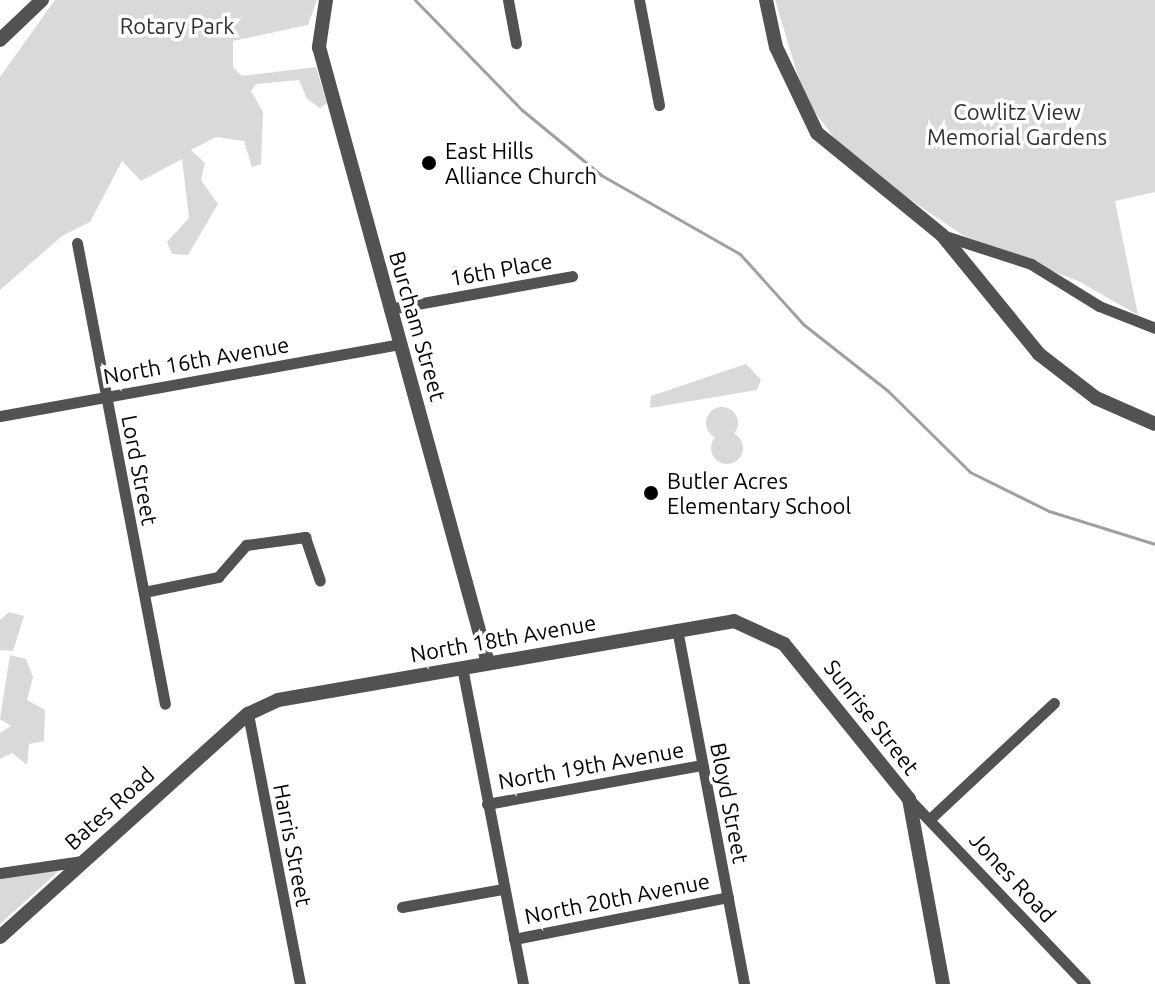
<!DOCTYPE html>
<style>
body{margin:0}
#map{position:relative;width:1155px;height:984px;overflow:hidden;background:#fff;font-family:Ubuntu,sans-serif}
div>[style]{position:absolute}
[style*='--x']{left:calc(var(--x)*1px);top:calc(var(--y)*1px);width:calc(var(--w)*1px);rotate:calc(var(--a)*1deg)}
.green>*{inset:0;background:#d9d9d9}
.round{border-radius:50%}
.stream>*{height:3px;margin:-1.5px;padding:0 1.5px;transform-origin:1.5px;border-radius:1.5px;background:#a0a0a0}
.minor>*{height:11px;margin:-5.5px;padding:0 5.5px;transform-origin:5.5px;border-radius:5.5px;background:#525252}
.tertiary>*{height:14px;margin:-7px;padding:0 7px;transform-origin:7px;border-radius:7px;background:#525252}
.dots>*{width:22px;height:22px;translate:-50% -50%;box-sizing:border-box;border:4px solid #fff;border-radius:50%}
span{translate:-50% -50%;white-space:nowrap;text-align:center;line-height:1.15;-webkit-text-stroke:7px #fff;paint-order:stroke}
.park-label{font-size:22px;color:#303030}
.poi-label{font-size:22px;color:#000}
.left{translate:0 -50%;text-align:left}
.street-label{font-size:22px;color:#000}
</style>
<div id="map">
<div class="green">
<div style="clip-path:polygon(55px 0,317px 0,308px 25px,233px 41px,233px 67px,242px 76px,316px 67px,327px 103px,320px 108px,307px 99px,299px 80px,256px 84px,251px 91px,263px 112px,261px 164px,252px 167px,244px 141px,216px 137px,191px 150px,205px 163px,201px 180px,218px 204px,188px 255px,172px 254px,167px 242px,189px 218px,182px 159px,141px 181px,122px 161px,90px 222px,62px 236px,0 290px,0 77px)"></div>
<div style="clip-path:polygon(775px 0,1155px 0,1155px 192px,1115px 201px,1138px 315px,1078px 281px,964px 236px,850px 159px,805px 99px)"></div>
<div style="clip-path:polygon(746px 364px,761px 380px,757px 390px,650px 408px,651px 396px)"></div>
<div class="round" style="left:706px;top:407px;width:32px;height:32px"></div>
<div class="round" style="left:711px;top:432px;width:32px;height:32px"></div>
<div style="clip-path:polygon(9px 612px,24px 616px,13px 651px,0 650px,0 620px)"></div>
<div style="clip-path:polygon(10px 655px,26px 659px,33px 677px,27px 700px,45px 710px,44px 741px,29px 744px,27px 765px,12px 753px,0 759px,0 733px,11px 726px,0 719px)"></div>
<div style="clip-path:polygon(61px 869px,0 924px,0 878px)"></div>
</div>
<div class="stream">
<div style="--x:415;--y:0;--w:153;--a:45.8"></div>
<div style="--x:522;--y:110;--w:102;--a:39.4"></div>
<div style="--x:601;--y:175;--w:160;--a:29.6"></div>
<div style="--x:740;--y:254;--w:94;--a:48"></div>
<div style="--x:803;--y:324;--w:108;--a:38.2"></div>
<div style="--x:888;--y:391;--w:115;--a:44.6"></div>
<div style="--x:970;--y:472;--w:88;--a:26.3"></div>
<div style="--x:1049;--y:511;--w:111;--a:17.3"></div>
</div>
<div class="minor">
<div style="--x:508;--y:0;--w:44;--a:79.5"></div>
<div style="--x:639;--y:0;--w:107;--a:79.2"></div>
<div style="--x:942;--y:235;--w:94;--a:18"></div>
<div style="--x:1031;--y:264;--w:80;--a:31.7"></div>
<div style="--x:1099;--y:306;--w:60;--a:21.4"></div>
<div style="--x:77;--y:243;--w:469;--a:79.2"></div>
<div style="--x:389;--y:309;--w:186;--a:-10.2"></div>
<div style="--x:0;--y:416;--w:406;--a:-10.2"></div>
<div style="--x:144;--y:592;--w:76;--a:-11.5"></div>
<div style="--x:218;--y:577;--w:43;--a:-48.8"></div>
<div style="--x:246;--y:545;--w:60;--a:-7.7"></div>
<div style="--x:305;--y:537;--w:46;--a:71.2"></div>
<div style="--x:677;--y:629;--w:361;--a:79.3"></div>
<div style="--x:462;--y:667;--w:323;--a:79.1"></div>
<div style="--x:248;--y:714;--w:275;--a:79.1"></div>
<div style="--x:909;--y:799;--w:255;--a:46.4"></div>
<div style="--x:487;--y:804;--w:219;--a:-10.3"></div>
<div style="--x:932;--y:817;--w:167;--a:-43.1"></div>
<div style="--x:0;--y:873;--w:83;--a:-8.3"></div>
<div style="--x:402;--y:907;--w:103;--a:-10.1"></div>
<div style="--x:514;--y:939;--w:218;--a:-11.1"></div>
</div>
<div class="tertiary">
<div style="--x:326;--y:0;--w:48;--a:98.5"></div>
<div style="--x:319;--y:47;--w:639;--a:74.66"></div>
<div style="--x:766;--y:0;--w:48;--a:78"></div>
<div style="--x:776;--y:47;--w:95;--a:64.5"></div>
<div style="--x:817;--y:133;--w:161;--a:39.2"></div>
<div style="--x:942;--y:235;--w:154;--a:50.8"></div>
<div style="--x:1039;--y:354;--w:72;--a:37.7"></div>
<div style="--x:1096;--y:398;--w:64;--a:23.8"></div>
<div style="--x:0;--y:40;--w:58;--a:-43.6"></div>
<div style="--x:0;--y:937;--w:334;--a:-42"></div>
<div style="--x:248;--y:714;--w:33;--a:-25"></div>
<div style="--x:278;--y:700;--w:463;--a:-9.8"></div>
<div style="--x:734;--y:621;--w:55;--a:24.7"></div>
<div style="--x:784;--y:644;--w:199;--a:51.1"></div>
<div style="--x:909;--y:799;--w:188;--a:79.6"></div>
</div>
<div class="dots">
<div style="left:429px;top:163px;background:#000"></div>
<div style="left:651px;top:493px;background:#000"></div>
</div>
<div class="park-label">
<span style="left:177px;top:26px">Rotary Park</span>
<span style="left:1017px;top:124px">Cowlitz View<br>Memorial Gardens</span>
</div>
<div class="poi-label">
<span class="left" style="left:445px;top:163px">East Hills<br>Alliance Church</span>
<span class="left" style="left:667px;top:493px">Butler Acres<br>Elementary School</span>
</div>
<div class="street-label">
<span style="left:501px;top:269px;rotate:-10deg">16th Place</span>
<span style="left:418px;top:326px;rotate:74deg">Burcham Street</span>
<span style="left:196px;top:360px;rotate:-10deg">North 16th Avenue</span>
<span style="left:140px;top:470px;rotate:79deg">Lord Street</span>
<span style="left:503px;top:638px;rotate:-10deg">North 18th Avenue</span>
<span style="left:872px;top:717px;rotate:52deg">Sunrise Street</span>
<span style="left:591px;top:765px;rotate:-10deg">North 19th Avenue</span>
<span style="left:730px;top:803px;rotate:79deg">Bloyd Street</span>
<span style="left:109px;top:808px;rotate:-42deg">Bates Road</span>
<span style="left:293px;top:845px;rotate:79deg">Harris Street</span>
<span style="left:1013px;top:877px;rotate:47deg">Jones Road</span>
<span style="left:617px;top:898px;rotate:-11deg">North 20th Avenue</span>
</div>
</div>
